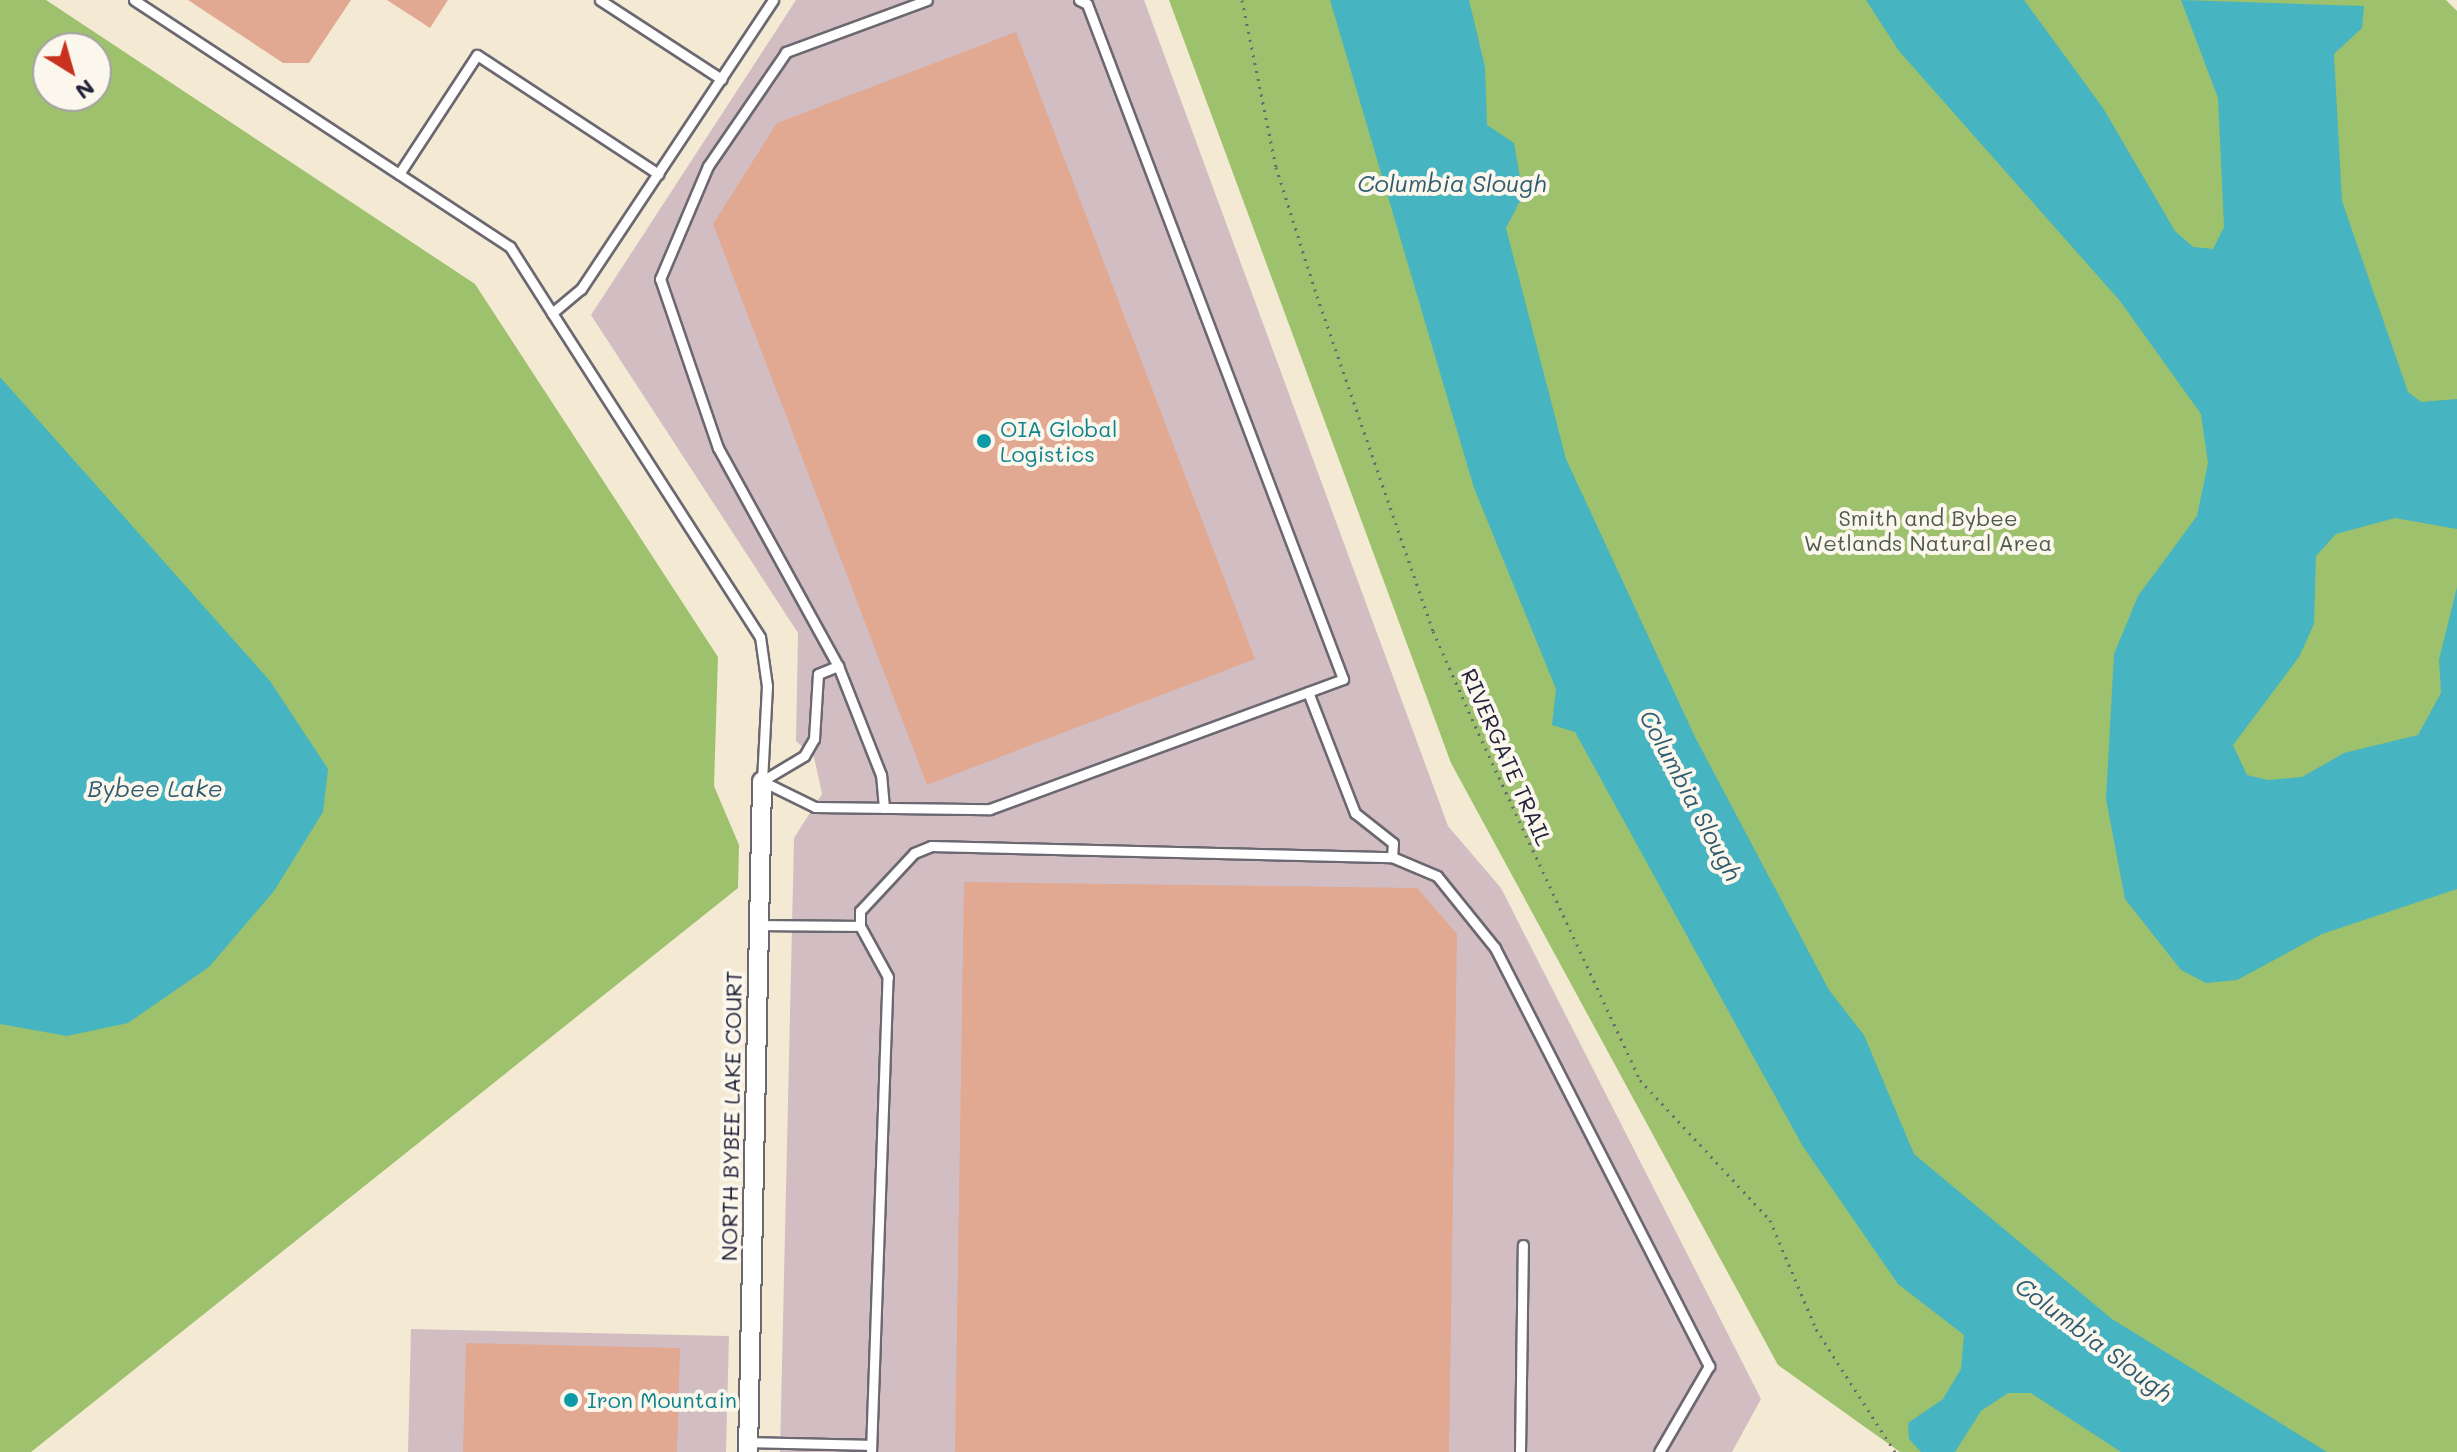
<!DOCTYPE html>
<style>
body{margin:0}
#map{position:relative;width:2457px;height:1452px;overflow:hidden;background:#f4ead4;font-family:Mali,sans-serif}
div>[style]{position:absolute}
[style*='--x']{left:calc(var(--x)*1px);top:calc(var(--y)*1px);width:calc(var(--w)*1px);rotate:calc(var(--a)*1deg)}
.industrial>*{inset:0;background:#d2bec2}
.green>*{inset:0;background:#9dc16c}
.water>*{inset:0;background:#46b4c1}
.building>*{inset:0;background:#e1a892}
.path>*{height:3px;margin-top:-1.5px;transform-origin:0;background:repeating-linear-gradient(90deg,#6c6871 0 2px,transparent 0 8px)}
.roads{filter:drop-shadow(2px 0 #6c6871) drop-shadow(-2px 0 #6c6871) drop-shadow(0 2px #6c6871) drop-shadow(0 -2px #6c6871)}
.lane>*{height:9px;margin:-4.5px;padding:0 4.5px;transform-origin:4.5px;border-radius:4.5px;background:#fff}
.street>*{height:18px;margin:-9px;padding:0 9px;transform-origin:9px;border-radius:9px;background:#fff}
.dots>*{width:22px;height:22px;translate:-50% -50%;box-sizing:border-box;border:4px solid #fbf7ec;border-radius:50%}
span{translate:-50% -50%;white-space:nowrap;text-align:center;line-height:1.15;-webkit-text-stroke:8px #fbf7ec;paint-order:stroke}
.culture-label{font-size:22px;color:#0d838f}
.left{translate:0 -50%;text-align:left}
.park-label{font-size:22px;color:#4d5a4c}
.street-label{font-size:22px;color:#22223b}
.water-label{font-size:24px;color:#305c71;font-style:italic}
.north{position:absolute;left:32px;top:32px;width:80px;height:80px;box-sizing:border-box;background:#fbf7ec;border:2px solid #a4a2a5;border-radius:50%;rotate:143deg;font-size:22px;font-weight:700;line-height:32px;text-align:center;color:#22223b}
.north::after{content:'';display:block;margin:auto;width:28px;height:36px;background:#c8321e;clip-path:polygon(50% 0,100% 100%,50% 72%,0 100%)}
</style>
<div id="map">
<div class="industrial">
<div style="clip-path:polygon(796px 0,1144px 0,1448px 826px,1501px 888px,1761px 1399px,1732px 1452px,780px 1452px,794px 838px,822px 794px,814px 757px,796px 741px,798px 633px,591px 315px)"></div>
<div style="clip-path:polygon(411px 1329px,729px 1336px,726px 1452px,408px 1452px)"></div>
</div>
<div class="green">
<div style="clip-path:polygon(evenodd,0 0,46px 0,475px 284px,718px 657px,714px 786px,739px 845px,738px 888px,31px 1452px,0 1452px,0 0,48px 48px,96px 48px,96px 96px,48px 96px,48px 48px)"></div>
<div style="clip-path:polygon(1169px 0,2446px 0,2457px 11px,2457px 1452px,1900px 1452px,1778px 1365px,1451px 763px)"></div>
</div>
<div class="water">
<div style="clip-path:polygon(1330px 0,1469px 0,1485px 67px,1487px 125px,1514px 143px,1523px 195px,1506px 228px,1566px 459px,1695px 737px,1829px 990px,1864px 1035px,1914px 1154px,2112px 1319px,2327px 1452px,2121px 1452px,2031px 1393px,2008px 1393px,1981px 1411px,1955px 1452px,1921px 1452px,1909px 1439px,1908px 1423px,1943px 1399px,1961px 1369px,1964px 1335px,1898px 1284px,1802px 1145px,1575px 732px,1552px 725px,1556px 689px,1474px 488px)"></div>
<div style="clip-path:polygon(1866px 0,2024px 0,2103px 108px,2175px 231px,2193px 247px,2213px 249px,2224px 227px,2218px 98px,2181px 0,2364px 6px,2362px 28px,2334px 54px,2342px 201px,2408px 392px,2421px 402px,2457px 399px,2457px 529px,2395px 518px,2336px 534px,2316px 556px,2314px 624px,2299px 657px,2233px 745px,2247px 775px,2268px 780px,2302px 777px,2344px 753px,2418px 735px,2441px 693px,2439px 660px,2457px 587px,2457px 889px,2322px 934px,2237px 980px,2206px 983px,2181px 970px,2125px 899px,2106px 799px,2114px 654px,2138px 596px,2197px 516px,2208px 463px,2201px 414px,2120px 301px,1899px 51px)"></div>
<div style="clip-path:polygon(0 377px,270px 681px,328px 769px,323px 812px,274px 891px,209px 967px,128px 1023px,67px 1036px,0 1024px)"></div>
</div>
<div class="building">
<div style="clip-path:polygon(188px 0,351px 0,309px 63px,283px 63px)"></div>
<div style="clip-path:polygon(387px 0,448px 0,430px 28px)"></div>
<div style="clip-path:polygon(1016px 32px,1255px 659px,927px 785px,713px 224px,777px 123px)"></div>
<div style="clip-path:polygon(964px 882px,1417px 888px,1457px 934px,1449px 1452px,955px 1452px)"></div>
<div style="clip-path:polygon(466px 1343px,680px 1348px,677px 1452px,463px 1452px)"></div>
</div>
<div class="path">
<div style="--x:1242;--y:0;--w:170;--a:78.5"></div>
<div style="--x:1276;--y:167;--w:135;--a:72.4"></div>
<div style="--x:1317;--y:296;--w:355;--a:70.9"></div>
<div style="--x:1433;--y:631;--w:120;--a:66"></div>
<div style="--x:1482;--y:741;--w:374;--a:65"></div>
<div style="--x:1640;--y:1080;--w:191;--a:47.1"></div>
<div style="--x:1770;--y:1220;--w:118;--a:67.1"></div>
<div style="--x:1816;--y:1329;--w:146;--a:57.3"></div>
</div>
<div class="roads">
<div class="lane">
<div style="--x:134;--y:0;--w:450;--a:33.3"></div>
<div style="--x:510;--y:247;--w:78;--a:57.5"></div>
<div style="--x:600;--y:0;--w:145;--a:33.1"></div>
<div style="--x:399;--y:174;--w:142;--a:-56.8"></div>
<div style="--x:477;--y:55;--w:217;--a:33.3"></div>
<div style="--x:1308;--y:692;--w:130;--a:68.8"></div>
<div style="--x:1355;--y:813;--w:48;--a:38.3"></div>
<div style="--x:1393;--y:843;--w:14;--a:94"></div>
<div style="--x:762;--y:781;--w:59;--a:26.1"></div>
<div style="--x:815;--y:807;--w:175;--a:0.7"></div>
<div style="--x:990;--y:809;--w:376;--a:-20.2"></div>
<div style="--x:1343;--y:679;--w:722;--a:-110.77"></div>
<div style="--x:1087;--y:4;--w:9;--a:-153"></div>
<div style="--x:762;--y:781;--w:95;--a:-87"></div>
<div style="--x:767;--y:686;--w:49;--a:-98.1"></div>
<div style="--x:760;--y:637;--w:385;--a:-122.7"></div>
<div style="--x:552;--y:313;--w:38;--a:-40"></div>
<div style="--x:581;--y:289;--w:347;--a:-56.4"></div>
<div style="--x:762;--y:781;--w:49;--a:-30.8"></div>
<div style="--x:804;--y:756;--w:20;--a:-60"></div>
<div style="--x:814;--y:739;--w:65;--a:-86.5"></div>
<div style="--x:818;--y:674;--w:22;--a:-22"></div>
<div style="--x:884;--y:808;--w:33;--a:-95"></div>
<div style="--x:881;--y:775;--w:117;--a:-111.5"></div>
<div style="--x:838;--y:666;--w:249;--a:-118.8"></div>
<div style="--x:718;--y:448;--w:179;--a:-108.9"></div>
<div style="--x:660;--y:279;--w:123;--a:-67"></div>
<div style="--x:708;--y:166;--w:138;--a:-55.6"></div>
<div style="--x:786;--y:52;--w:150;--a:-20.2"></div>
<div style="--x:759;--y:925;--w:101;--a:0.6"></div>
<div style="--x:748;--y:1442;--w:123;--a:1.4"></div>
<div style="--x:871;--y:1452;--w:475;--a:-88"></div>
<div style="--x:888;--y:977;--w:58;--a:-118.8"></div>
<div style="--x:860;--y:926;--w:15;--a:-90"></div>
<div style="--x:860;--y:911;--w:79;--a:-47"></div>
<div style="--x:914;--y:853;--w:18;--a:-22"></div>
<div style="--x:931;--y:846;--w:461;--a:1.4"></div>
<div style="--x:1392;--y:857;--w:49;--a:22.9"></div>
<div style="--x:1437;--y:876;--w:92;--a:51.1"></div>
<div style="--x:1495;--y:948;--w:470;--a:62.9"></div>
<div style="--x:1709;--y:1366;--w:99;--a:120.2"></div>
<div style="--x:1520;--y:1452;--w:207;--a:-89.2"></div>
</div>
<div class="street">
<div style="--x:748;--y:1452;--w:671;--a:-88.8"></div>
</div>
</div>
<div class="dots">
<div style="left:984px;top:441px;background:#0f9aa8"></div>
<div style="left:571px;top:1400px;background:#0f9aa8"></div>
</div>
<div class="culture-label">
<span class="left" style="left:1000px;top:441px">OIA Global<br>Logistics</span>
<span class="left" style="left:587px;top:1400px">Iron Mountain</span>
</div>
<div class="park-label">
<span style="left:1928px;top:530px">Smith and Bybee<br>Wetlands Natural Area</span>
</div>
<div class="street-label">
<span style="left:1507px;top:757px;rotate:66deg">RIVERGATE TRAIL</span>
<span style="left:731px;top:1116px;rotate:-89deg">NORTH BYBEE LAKE COURT</span>
</div>
<div class="water-label">
<span style="left:1452px;top:183px">Columbia Slough</span>
<span style="left:155px;top:788px">Bybee Lake</span>
<span style="left:1691px;top:795px;rotate:62deg">Columbia Slough</span>
<span style="left:2094px;top:1339px;rotate:37deg">Columbia Slough</span>
</div>
<div class="north">N</div>
</div>
